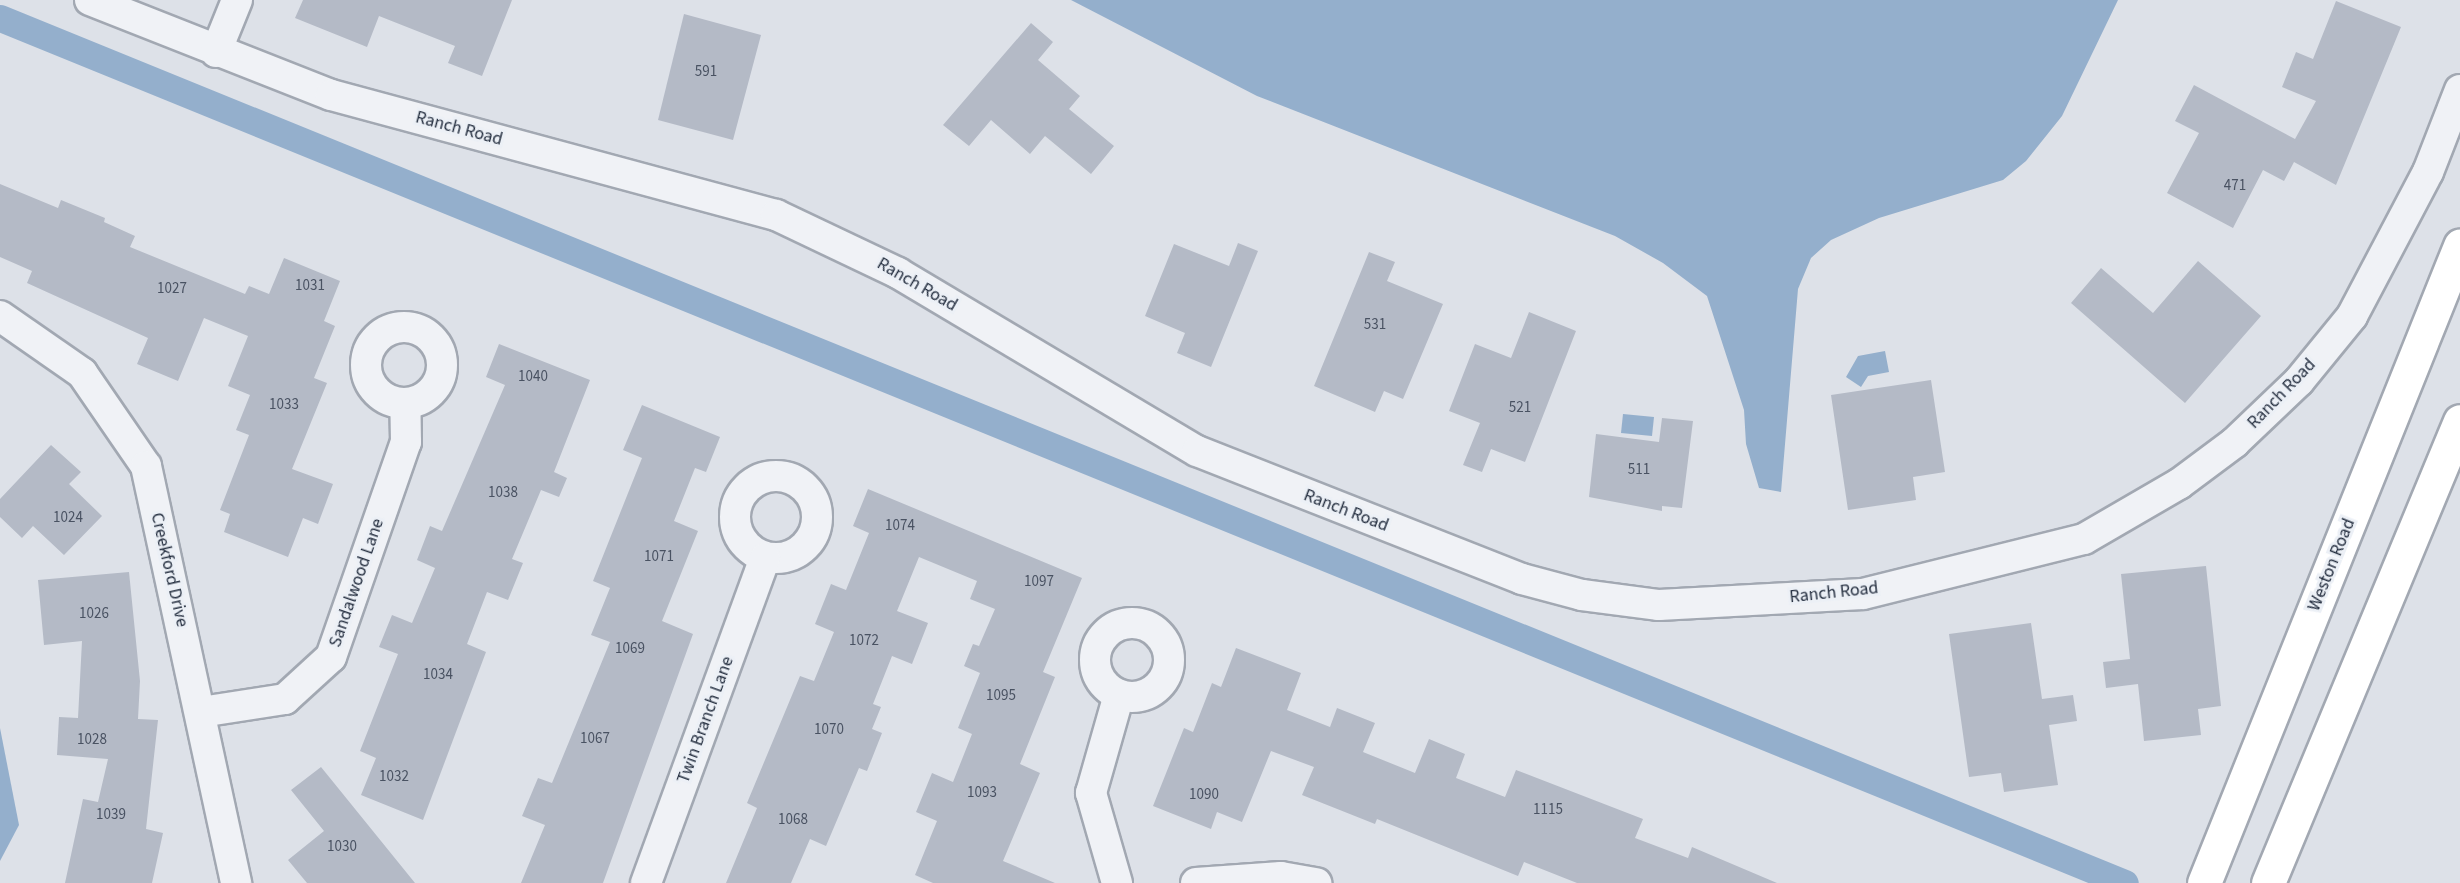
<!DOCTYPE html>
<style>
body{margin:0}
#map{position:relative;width:2460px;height:883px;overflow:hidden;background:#dde1e8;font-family:"Source Sans 3",sans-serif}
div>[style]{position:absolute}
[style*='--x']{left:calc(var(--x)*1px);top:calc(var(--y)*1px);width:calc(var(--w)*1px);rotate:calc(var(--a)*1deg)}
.water>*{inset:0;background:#94afcc}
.canal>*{height:27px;margin:-13.5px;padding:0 13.5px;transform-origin:13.5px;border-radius:13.5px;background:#94afcc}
.building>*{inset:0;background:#b4bac6}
.roads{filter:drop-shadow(2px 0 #a2a8b2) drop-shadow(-2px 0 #a2a8b2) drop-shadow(0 2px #a2a8b2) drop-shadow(0 -2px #a2a8b2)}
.minor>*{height:30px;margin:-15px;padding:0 15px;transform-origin:15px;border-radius:15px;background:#f0f2f6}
.minor>.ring{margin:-15px;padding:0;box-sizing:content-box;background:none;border:30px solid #f0f2f6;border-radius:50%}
.major>*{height:33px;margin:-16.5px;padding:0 16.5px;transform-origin:16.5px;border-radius:16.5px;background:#fff}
span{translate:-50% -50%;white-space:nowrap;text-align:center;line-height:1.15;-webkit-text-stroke:6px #ecf0f6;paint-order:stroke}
.number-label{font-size:15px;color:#495262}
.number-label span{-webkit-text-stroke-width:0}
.street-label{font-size:18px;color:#252f40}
</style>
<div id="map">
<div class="water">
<div style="clip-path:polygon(1071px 0,2118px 0,2062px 116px,2026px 161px,2003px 180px,1879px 218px,1831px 240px,1811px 258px,1798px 289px,1781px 492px,1759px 488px,1746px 444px,1744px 410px,1707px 296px,1663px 263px,1615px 236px,1257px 96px)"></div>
<div style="clip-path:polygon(1885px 351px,1889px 372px,1868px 376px,1861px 387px,1846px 377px,1858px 356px)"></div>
<div style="clip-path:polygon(1623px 414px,1654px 417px,1652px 436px,1621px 433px)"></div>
<div style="clip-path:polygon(0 728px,19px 825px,0 861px)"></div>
</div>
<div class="canal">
<div style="--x:0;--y:18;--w:2294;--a:22.15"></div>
</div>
<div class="building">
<div style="clip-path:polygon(303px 0,512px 0,482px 76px,448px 63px,455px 46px,379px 16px,367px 47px,295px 18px)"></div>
<div style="clip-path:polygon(2336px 1px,2401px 27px,2336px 185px,2294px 162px,2284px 181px,2263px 170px,2233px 228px,2167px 193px,2199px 133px,2175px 121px,2194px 85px,2295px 139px,2316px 101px,2282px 87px,2296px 52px,2313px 59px)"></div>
<div style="clip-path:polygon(684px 14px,761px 35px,733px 140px,658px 120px)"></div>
<div style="clip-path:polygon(1031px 23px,1053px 42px,1038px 60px,1080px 96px,1069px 109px,1114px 146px,1091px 174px,1045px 136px,1030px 154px,991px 120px,969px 146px,943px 125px)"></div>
<div style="clip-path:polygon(0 184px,58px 208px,61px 200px,105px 218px,104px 222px,135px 236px,130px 247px,245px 294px,249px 286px,269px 294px,284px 258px,340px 281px,324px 321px,335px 326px,314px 378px,327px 383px,292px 469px,333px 484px,318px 524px,303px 518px,288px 557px,224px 532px,230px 514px,220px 510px,249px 435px,236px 430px,250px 395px,228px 386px,248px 336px,204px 318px,178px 381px,137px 364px,148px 338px,27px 283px,32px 271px,0 257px)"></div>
<div style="clip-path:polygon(1238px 243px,1258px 251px,1211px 367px,1177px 353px,1185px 333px,1145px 316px,1174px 244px,1229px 266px)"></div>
<div style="clip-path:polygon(1369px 252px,1395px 262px,1387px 281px,1443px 304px,1403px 399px,1384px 391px,1375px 412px,1314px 386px)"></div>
<div style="clip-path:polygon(2198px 261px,2261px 316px,2185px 403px,2071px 303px,2101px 268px,2153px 313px)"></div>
<div style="clip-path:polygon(1529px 312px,1576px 331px,1525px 462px,1491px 449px,1482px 472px,1463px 465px,1480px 423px,1449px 411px,1475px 344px,1511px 358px)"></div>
<div style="clip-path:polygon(499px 344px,590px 380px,554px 472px,567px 478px,559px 497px,541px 490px,512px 559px,523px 563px,508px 600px,487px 592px,467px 644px,486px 652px,423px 820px,361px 795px,376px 758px,360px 751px,398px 654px,379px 647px,392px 615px,412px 623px,435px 568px,417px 560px,430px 526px,442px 531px,505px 385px,486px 377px)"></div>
<div style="clip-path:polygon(1931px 380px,1945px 472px,1913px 477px,1916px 500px,1848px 510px,1831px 395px)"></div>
<div style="clip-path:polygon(642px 405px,720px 437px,706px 472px,695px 468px,674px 521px,698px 531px,662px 621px,693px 634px,603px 883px,521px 883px,545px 825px,522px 816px,538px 778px,552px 783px,610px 642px,591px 635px,610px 588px,593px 581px,642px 458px,623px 450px)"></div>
<div style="clip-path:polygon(1662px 418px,1693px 421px,1682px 508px,1662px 506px,1662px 511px,1589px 497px,1596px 434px,1659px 442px)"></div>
<div style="clip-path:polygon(51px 445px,81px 472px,69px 484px,102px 516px,64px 555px,33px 526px,22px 538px,0 517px,0 499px)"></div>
<div style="clip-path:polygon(868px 489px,1082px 578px,1043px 672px,1055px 677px,1020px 764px,1040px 773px,1003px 861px,1055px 883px,933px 883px,915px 875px,937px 821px,916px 812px,932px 773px,953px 782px,972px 734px,958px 728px,980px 673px,964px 666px,973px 644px,979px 646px,995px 609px,970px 599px,977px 581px,919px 557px,897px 611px,928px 623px,912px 664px,892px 656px,873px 704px,881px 707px,872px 729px,882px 733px,867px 771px,859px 768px,826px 846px,810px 839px,791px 883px,726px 883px,757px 808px,747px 803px,800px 676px,814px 681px,834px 632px,815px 624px,831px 584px,846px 590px,869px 533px,853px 526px)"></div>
<div style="clip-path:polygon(2206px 566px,2221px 706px,2198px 709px,2201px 735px,2144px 741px,2138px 684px,2106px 688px,2103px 662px,2130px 659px,2121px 574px)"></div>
<div style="clip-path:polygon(129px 572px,140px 681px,138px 719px,158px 720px,146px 829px,163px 833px,152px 883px,65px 883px,83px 799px,98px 802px,108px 759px,57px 755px,59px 717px,78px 718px,82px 641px,44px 645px,38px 580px)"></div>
<div style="clip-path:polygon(2031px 623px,2042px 699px,2073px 695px,2077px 721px,2049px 725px,2058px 785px,2004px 792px,2001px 773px,1969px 777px,1949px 634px)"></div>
<div style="clip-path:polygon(1236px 648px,1301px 673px,1287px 710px,1330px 727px,1337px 708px,1375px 723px,1363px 752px,1415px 773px,1429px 739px,1465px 754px,1456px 778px,1505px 797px,1516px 770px,1643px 819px,1635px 838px,1688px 858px,1692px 847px,1777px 883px,1577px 883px,1524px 862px,1518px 876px,1377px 819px,1375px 824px,1302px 795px,1314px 767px,1271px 751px,1242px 822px,1217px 812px,1211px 829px,1153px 806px,1184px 728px,1193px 732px,1212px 683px,1221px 687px)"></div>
<div style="clip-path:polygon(321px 767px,334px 783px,415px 883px,307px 883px,288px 860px,324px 831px,291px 790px)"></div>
</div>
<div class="roads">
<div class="minor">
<div style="--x:90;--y:0;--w:259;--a:21.5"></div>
<div style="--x:331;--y:95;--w:461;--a:15.1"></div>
<div style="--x:776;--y:215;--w:135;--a:25.4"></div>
<div style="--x:898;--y:273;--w:348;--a:30.8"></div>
<div style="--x:1197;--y:451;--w:349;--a:21.5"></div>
<div style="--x:1522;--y:579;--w:62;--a:14.9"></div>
<div style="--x:1582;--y:595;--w:78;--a:7.4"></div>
<div style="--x:1659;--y:605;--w:204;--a:-3.1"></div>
<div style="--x:1863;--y:594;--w:228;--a:-14"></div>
<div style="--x:2084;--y:539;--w:110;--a:-30.1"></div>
<div style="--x:2179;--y:484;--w:69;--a:-36.7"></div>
<div style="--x:2234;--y:443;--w:90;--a:-43.6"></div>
<div style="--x:2299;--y:381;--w:84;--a:-50.8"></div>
<div style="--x:2352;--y:316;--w:163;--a:-62.2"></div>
<div style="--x:2428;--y:172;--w:88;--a:-68.7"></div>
<div style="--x:216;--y:52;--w:56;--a:-68"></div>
<div style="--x:0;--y:316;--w:100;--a:34.8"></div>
<div style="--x:82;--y:373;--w:113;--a:55.5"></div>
<div style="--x:146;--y:466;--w:427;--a:77.8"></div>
<div class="ring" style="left:366px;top:327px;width:46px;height:46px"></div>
<div class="ring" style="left:735px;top:476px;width:52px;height:52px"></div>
<div class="ring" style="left:1095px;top:623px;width:44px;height:44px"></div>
<div style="--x:201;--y:712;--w:85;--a:-8.8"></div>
<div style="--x:285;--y:699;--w:62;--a:-42.4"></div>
<div style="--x:331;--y:657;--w:228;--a:-70.8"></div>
<div style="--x:406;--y:442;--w:39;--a:-91"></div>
<div style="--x:646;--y:883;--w:346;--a:-69.9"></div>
<div style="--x:1117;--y:883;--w:94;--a:-106.1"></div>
<div style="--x:1091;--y:793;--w:102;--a:-74.1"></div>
<div style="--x:1196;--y:883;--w:85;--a:-4"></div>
<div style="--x:1281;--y:877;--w:36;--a:10"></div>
</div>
<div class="major">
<div style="--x:2204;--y:883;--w:687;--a:-68.11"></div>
<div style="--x:2268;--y:883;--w:500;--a:-67.43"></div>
</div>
</div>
<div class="number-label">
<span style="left:706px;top:72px">591</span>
<span style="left:2235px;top:186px">471</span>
<span style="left:310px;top:286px">1031</span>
<span style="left:172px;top:289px">1027</span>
<span style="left:1375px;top:325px">531</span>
<span style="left:533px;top:377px">1040</span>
<span style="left:284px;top:405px">1033</span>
<span style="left:1520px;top:408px">521</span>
<span style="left:1639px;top:470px">511</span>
<span style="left:503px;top:493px">1038</span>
<span style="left:68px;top:518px">1024</span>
<span style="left:900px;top:526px">1074</span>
<span style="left:659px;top:557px">1071</span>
<span style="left:1039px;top:582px">1097</span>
<span style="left:94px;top:614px">1026</span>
<span style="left:864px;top:641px">1072</span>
<span style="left:630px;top:649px">1069</span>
<span style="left:438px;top:675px">1034</span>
<span style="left:1001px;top:696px">1095</span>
<span style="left:829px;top:730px">1070</span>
<span style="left:595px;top:739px">1067</span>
<span style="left:92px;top:740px">1028</span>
<span style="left:394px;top:777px">1032</span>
<span style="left:982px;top:793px">1093</span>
<span style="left:1204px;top:795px">1090</span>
<span style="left:1548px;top:810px">1115</span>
<span style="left:111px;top:815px">1039</span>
<span style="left:793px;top:820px">1068</span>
<span style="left:342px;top:847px">1030</span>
</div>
<div class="street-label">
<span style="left:459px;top:129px;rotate:15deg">Ranch Road</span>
<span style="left:917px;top:285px;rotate:30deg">Ranch Road</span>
<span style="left:2282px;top:394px;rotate:-46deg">Ranch Road</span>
<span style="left:1346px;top:511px;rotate:21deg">Ranch Road</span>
<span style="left:2332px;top:565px;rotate:-68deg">Weston Road</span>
<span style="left:169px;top:570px;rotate:77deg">Creekford Drive</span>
<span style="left:357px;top:583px;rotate:-71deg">Sandalwood Lane</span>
<span style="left:1834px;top:593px;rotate:-6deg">Ranch Road</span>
<span style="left:706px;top:720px;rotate:-70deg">Twin Branch Lane</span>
</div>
</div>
